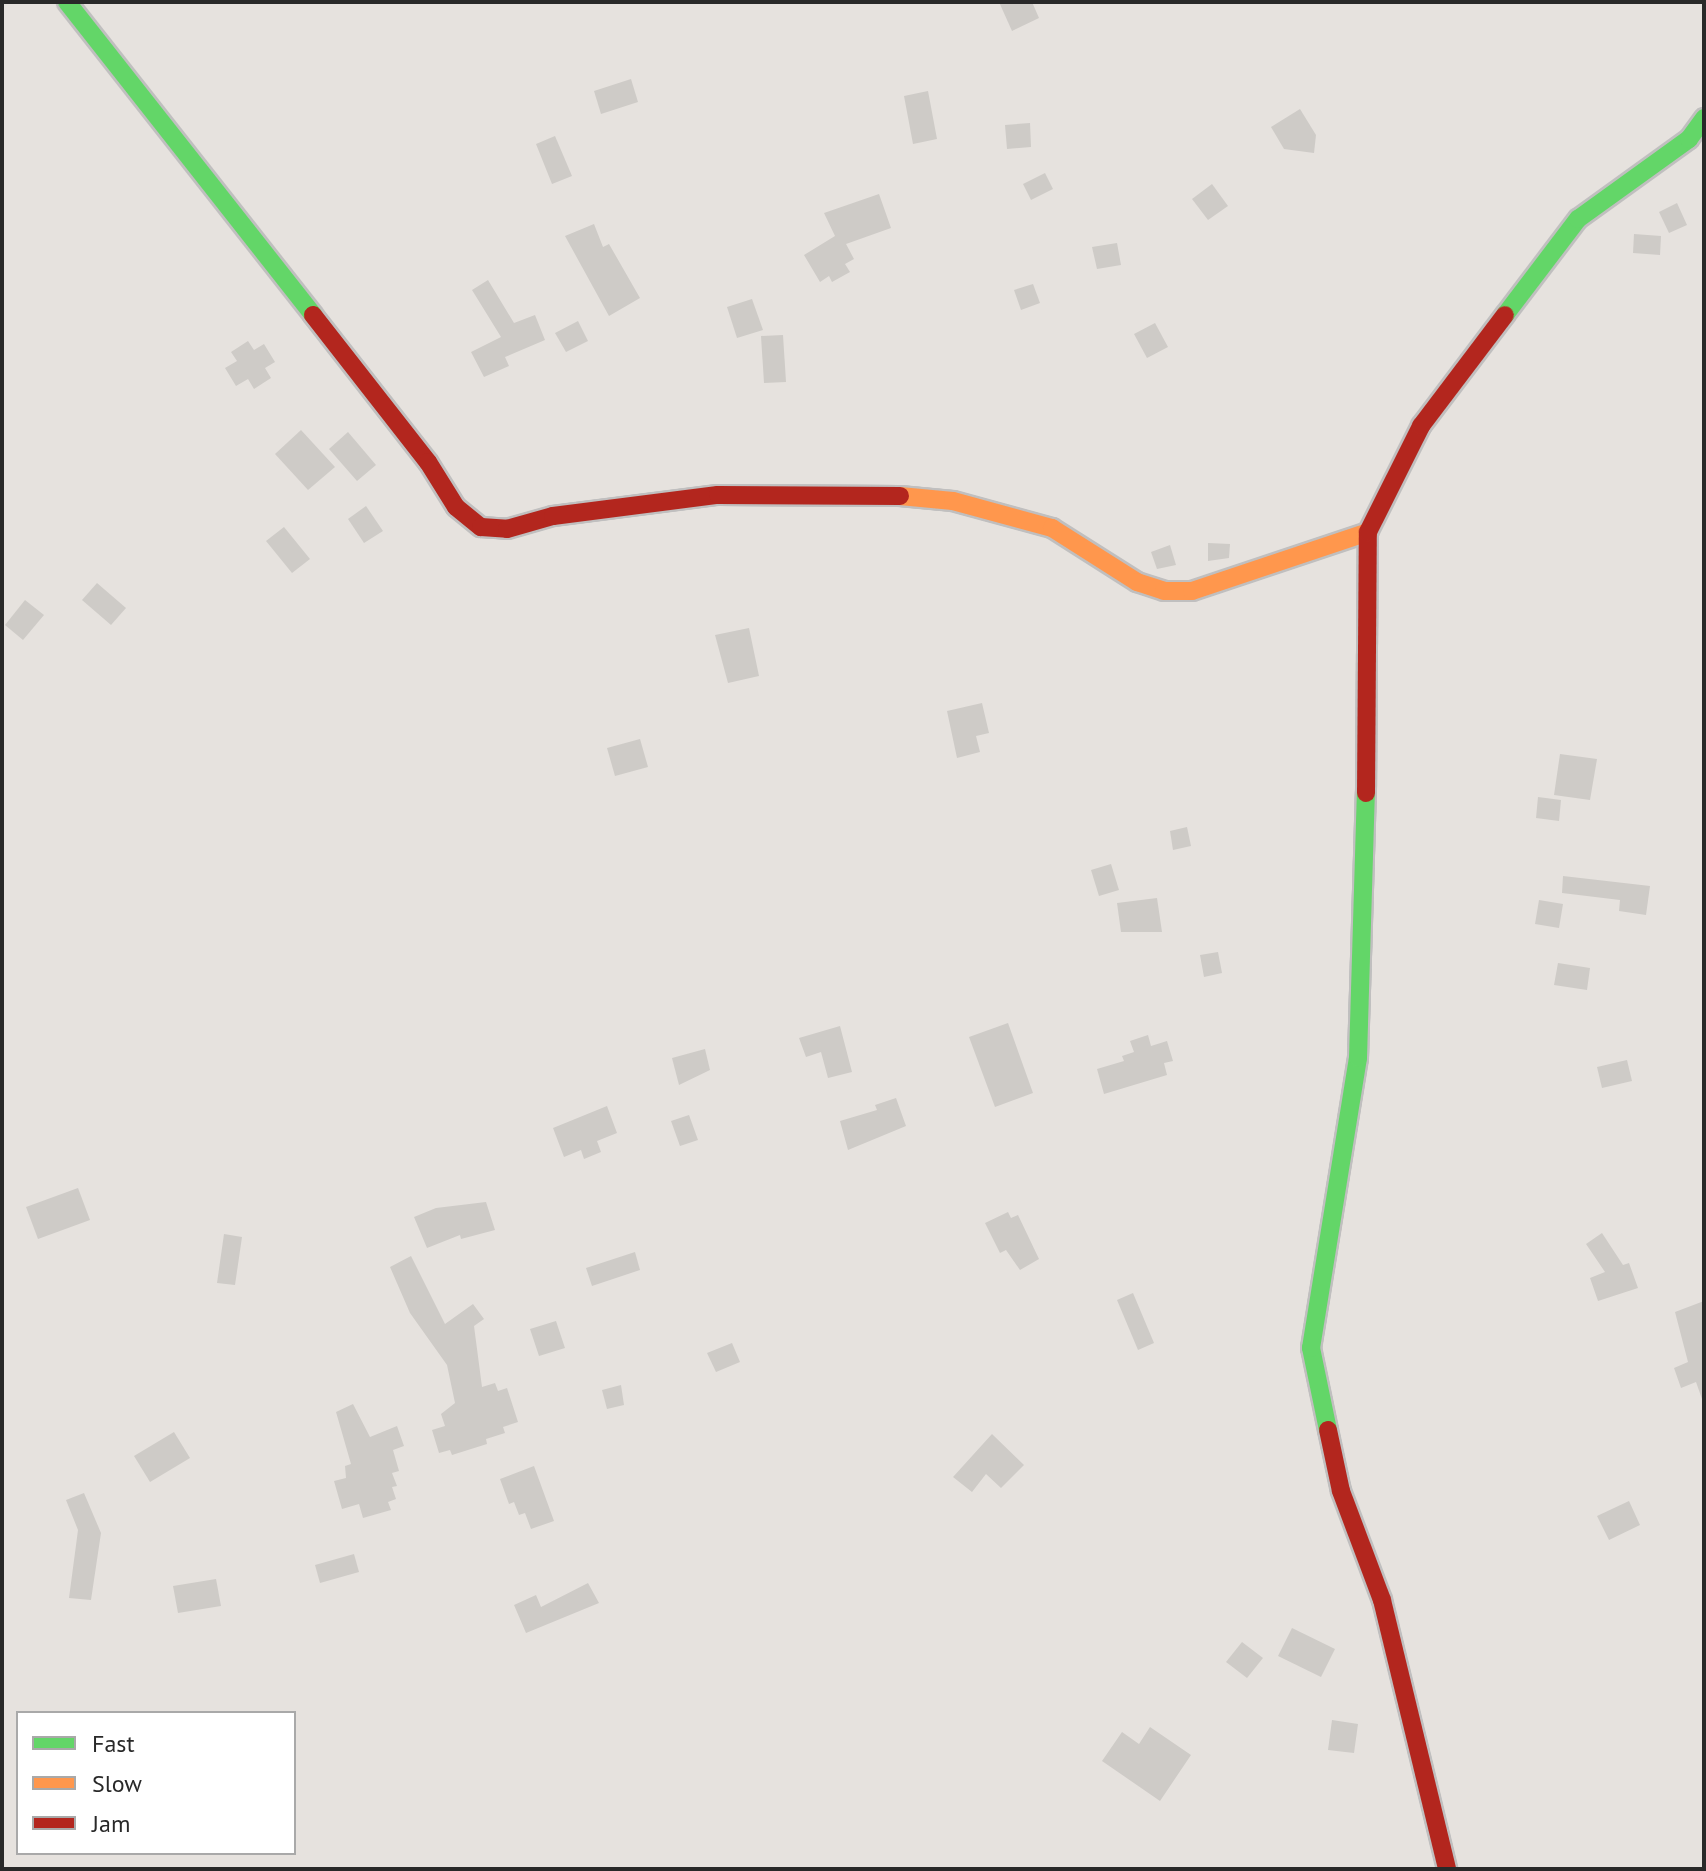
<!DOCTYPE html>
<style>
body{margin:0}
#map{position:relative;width:1706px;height:1871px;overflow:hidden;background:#e6e2de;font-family:"PT Sans",sans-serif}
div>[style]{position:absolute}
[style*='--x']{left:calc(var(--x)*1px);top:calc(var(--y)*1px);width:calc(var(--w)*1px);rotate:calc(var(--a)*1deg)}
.building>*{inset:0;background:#cecbc7}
.roads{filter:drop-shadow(2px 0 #c0bfbf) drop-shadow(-2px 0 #c0bfbf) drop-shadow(0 2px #c0bfbf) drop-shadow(0 -2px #c0bfbf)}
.fast>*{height:18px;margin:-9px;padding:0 9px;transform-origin:9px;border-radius:9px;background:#63d668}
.slow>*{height:18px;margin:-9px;padding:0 9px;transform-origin:9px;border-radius:9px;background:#ff974d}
.jam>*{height:18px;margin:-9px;padding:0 9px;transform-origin:9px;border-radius:9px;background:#b3261e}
span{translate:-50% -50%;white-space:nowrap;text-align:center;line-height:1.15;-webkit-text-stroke:6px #fff;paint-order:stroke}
.frame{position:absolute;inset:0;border:4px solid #292929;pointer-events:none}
.legend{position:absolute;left:16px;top:1711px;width:280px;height:144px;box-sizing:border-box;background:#fff;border:2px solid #a9a9a9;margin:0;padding:10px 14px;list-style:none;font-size:24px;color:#292929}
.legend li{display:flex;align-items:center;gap:16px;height:40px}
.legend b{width:40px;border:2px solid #a9a9a9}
</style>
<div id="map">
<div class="building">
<div style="clip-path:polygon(999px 2px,1032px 2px,1039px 18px,1012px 31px)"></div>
<div style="clip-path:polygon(631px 79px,638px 102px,601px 114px,594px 91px)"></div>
<div style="clip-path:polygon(928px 91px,937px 139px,913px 144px,904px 96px)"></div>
<div style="clip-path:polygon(1300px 109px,1316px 135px,1314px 153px,1284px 149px,1271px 127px)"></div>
<div style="clip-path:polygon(1030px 123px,1031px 147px,1007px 149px,1005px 125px)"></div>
<div style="clip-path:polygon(555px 136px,572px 176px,552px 184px,536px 144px)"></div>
<div style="clip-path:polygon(1045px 173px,1053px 189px,1031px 200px,1023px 184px)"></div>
<div style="clip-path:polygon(1212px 184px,1228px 206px,1208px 220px,1192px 199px)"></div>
<div style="clip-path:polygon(879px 194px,891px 228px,846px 244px,854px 259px,845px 264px,850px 272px,832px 282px,829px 276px,820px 282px,804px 255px,835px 236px,824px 213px)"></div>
<div style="clip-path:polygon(1677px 203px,1687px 225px,1669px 233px,1659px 212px)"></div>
<div style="clip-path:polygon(594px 224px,603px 247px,609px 244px,640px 298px,609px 316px,565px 236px)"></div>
<div style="clip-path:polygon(1634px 234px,1661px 236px,1660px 255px,1633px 253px)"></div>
<div style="clip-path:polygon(1117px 243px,1121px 265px,1097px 269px,1092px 247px)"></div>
<div style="clip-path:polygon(488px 280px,514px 323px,535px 315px,545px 340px,505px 357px,509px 366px,484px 377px,471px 352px,501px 337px,472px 290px)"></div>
<div style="clip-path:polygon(1033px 284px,1040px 303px,1021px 310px,1014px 290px)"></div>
<div style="clip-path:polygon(752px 299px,763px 330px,737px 338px,727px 307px)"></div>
<div style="clip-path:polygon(578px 321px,588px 341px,566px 352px,555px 333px)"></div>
<div style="clip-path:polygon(1155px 323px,1168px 347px,1147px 358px,1134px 334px)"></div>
<div style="clip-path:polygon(783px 335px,786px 382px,764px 383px,761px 336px)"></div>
<div style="clip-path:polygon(248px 341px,254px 350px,264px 344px,275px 362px,265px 368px,271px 378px,254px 389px,248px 379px,236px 386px,225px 368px,237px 361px,231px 352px)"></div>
<div style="clip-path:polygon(301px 430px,335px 467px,308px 490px,275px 454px)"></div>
<div style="clip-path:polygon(348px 432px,376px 465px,357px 481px,329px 449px)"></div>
<div style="clip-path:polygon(366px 506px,383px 531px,364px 543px,348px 519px)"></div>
<div style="clip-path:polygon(284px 527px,310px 559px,292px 573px,266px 541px)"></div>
<div style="clip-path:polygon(1208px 543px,1230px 544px,1229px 558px,1208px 561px)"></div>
<div style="clip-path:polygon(1170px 545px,1176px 565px,1157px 569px,1151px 552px)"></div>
<div style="clip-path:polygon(97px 583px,126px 608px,111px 625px,82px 600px)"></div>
<div style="clip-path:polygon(25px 600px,44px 615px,23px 640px,5px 625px)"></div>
<div style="clip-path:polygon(749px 628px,759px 676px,728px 683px,715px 635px)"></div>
<div style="clip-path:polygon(982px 703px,989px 733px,976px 736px,980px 752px,957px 758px,947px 711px)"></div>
<div style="clip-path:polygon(640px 739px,648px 767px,615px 776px,607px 748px)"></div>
<div style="clip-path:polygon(1560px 754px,1597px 759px,1590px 800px,1554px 795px)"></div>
<div style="clip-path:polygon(1538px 797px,1561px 800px,1559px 821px,1536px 818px)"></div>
<div style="clip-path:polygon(1187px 827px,1191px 846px,1173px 850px,1170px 831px)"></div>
<div style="clip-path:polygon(1111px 864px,1119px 890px,1099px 896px,1091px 870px)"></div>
<div style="clip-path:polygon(1563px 876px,1650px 886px,1646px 915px,1619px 911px,1620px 900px,1562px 893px)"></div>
<div style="clip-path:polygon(1157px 898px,1162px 932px,1121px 932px,1117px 903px)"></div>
<div style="clip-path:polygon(1539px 900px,1563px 904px,1559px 928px,1535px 924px)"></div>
<div style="clip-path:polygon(1218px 952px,1222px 973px,1204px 977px,1200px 955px)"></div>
<div style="clip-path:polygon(1558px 963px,1590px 968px,1587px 990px,1554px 985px)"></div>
<div style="clip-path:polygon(1008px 1023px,1033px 1093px,995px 1107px,969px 1037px)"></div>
<div style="clip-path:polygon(840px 1026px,852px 1072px,828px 1078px,821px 1052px,806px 1057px,799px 1038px)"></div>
<div style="clip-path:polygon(1148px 1035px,1151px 1046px,1167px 1041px,1173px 1061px,1164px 1063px,1167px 1075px,1104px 1094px,1097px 1069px,1124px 1061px,1122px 1056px,1134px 1052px,1130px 1041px)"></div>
<div style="clip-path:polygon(705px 1049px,710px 1070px,679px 1085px,672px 1058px)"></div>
<div style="clip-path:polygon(1627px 1060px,1632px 1081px,1602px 1088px,1597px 1067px)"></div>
<div style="clip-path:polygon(896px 1098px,906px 1126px,848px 1150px,840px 1121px,877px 1110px,875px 1105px)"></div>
<div style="clip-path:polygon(607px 1106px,617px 1133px,597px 1141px,601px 1152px,584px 1159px,581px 1150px,564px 1157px,553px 1128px)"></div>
<div style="clip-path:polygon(689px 1115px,698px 1140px,680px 1146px,671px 1121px)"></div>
<div style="clip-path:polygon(78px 1188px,90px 1220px,38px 1239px,26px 1207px)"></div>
<div style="clip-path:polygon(486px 1202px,495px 1230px,461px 1239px,460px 1235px,427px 1248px,414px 1217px,436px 1208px)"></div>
<div style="clip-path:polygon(1008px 1212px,1011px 1218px,1018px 1215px,1039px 1259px,1020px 1270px,1006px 1250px,1000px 1253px,985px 1223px)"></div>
<div style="clip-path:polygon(1602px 1233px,1623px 1265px,1629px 1263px,1638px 1288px,1598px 1301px,1590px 1278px,1605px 1272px,1586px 1244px)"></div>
<div style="clip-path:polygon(224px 1234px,242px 1237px,235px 1285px,217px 1283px)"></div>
<div style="clip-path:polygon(635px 1252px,640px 1270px,592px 1286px,586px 1268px)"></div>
<div style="clip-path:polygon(411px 1256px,445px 1324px,473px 1304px,484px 1319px,474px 1326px,482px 1387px,495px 1383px,498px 1391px,507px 1388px,518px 1422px,503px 1427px,505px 1433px,486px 1439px,487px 1444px,452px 1455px,450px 1450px,439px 1453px,432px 1430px,445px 1426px,441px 1414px,455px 1403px,447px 1365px,410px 1313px,390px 1267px)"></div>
<div style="clip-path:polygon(1133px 1293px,1154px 1343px,1138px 1350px,1117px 1300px)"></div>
<div style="clip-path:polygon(1704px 1301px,1704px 1399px,1702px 1399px,1696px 1382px,1681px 1388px,1674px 1368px,1688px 1362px,1675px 1312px)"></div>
<div style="clip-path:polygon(556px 1321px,565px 1348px,539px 1356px,530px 1329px)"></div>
<div style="clip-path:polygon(732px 1343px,740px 1362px,716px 1372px,707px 1353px)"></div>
<div style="clip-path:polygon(621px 1385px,624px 1405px,607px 1409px,602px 1390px)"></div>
<div style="clip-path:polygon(353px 1404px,370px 1437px,397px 1426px,404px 1446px,393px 1450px,399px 1471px,392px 1473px,397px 1486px,392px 1487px,396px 1499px,388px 1502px,391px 1510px,363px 1518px,359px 1504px,342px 1509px,334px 1481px,346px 1478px,345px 1466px,351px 1464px,336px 1412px)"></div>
<div style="clip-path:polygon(174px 1432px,190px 1458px,150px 1482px,134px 1456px)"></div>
<div style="clip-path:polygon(992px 1434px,1024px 1465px,1001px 1488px,986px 1474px,972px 1492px,953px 1477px)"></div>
<div style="clip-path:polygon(534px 1466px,554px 1521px,531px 1529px,525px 1513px,519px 1515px,514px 1502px,509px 1504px,500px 1479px)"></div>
<div style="clip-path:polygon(84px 1493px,101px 1533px,91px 1600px,69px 1598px,78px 1530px,66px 1500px)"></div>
<div style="clip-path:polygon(1629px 1501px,1640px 1525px,1609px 1540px,1597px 1516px)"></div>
<div style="clip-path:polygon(354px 1554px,359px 1572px,320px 1583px,315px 1565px)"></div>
<div style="clip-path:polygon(216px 1579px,221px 1606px,178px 1613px,173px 1586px)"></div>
<div style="clip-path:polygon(588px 1583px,599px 1603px,526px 1633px,514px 1605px,536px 1595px,541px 1607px)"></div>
<div style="clip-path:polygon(1292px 1628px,1335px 1649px,1321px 1677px,1278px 1656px)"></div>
<div style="clip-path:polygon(1242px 1642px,1263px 1658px,1247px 1678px,1226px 1662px)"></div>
<div style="clip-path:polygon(1332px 1720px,1358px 1724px,1354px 1753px,1328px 1750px)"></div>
<div style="clip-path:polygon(1150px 1727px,1191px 1755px,1160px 1801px,1102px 1761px,1122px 1732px,1139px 1744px)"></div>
</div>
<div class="roads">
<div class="fast">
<div style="--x:67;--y:2;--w:398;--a:51.8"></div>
<div style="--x:1505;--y:315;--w:121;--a:-52.8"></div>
<div style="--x:1578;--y:219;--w:137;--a:-35.8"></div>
<div style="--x:1689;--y:139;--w:26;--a:-54"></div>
<div style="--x:1328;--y:1430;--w:84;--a:-101.7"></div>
<div style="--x:1311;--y:1348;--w:294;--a:-80.8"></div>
<div style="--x:1358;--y:1058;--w:265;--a:-88.3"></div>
</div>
<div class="slow">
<div style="--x:900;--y:496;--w:53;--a:5.4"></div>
<div style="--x:953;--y:501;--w:103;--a:15.3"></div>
<div style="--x:1052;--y:528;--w:101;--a:32.4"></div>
<div style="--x:1137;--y:582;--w:28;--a:18"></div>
<div style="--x:1164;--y:591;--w:28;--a:0"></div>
<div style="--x:1192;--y:591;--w:186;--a:-18.5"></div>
</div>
<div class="jam">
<div style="--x:313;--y:315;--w:187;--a:52"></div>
<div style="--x:428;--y:462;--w:53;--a:58.1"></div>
<div style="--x:456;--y:507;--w:32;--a:39"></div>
<div style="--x:481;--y:527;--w:26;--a:4"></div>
<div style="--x:507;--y:529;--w:48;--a:-15.8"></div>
<div style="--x:553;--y:516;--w:166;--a:-7.3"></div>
<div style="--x:718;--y:495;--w:182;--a:0.3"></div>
<div style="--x:1366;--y:793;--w:261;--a:-89.6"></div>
<div style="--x:1368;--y:532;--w:119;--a:-63.4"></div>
<div style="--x:1421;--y:426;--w:139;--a:-52.9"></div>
<div style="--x:1328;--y:1430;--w:62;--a:78"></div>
<div style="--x:1341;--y:1491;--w:116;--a:69.4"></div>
<div style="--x:1382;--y:1600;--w:277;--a:76.4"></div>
</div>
</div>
<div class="frame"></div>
<ul class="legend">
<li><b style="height:10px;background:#63d668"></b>Fast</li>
<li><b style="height:10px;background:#ff974d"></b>Slow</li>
<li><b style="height:10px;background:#b3261e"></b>Jam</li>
</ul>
</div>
